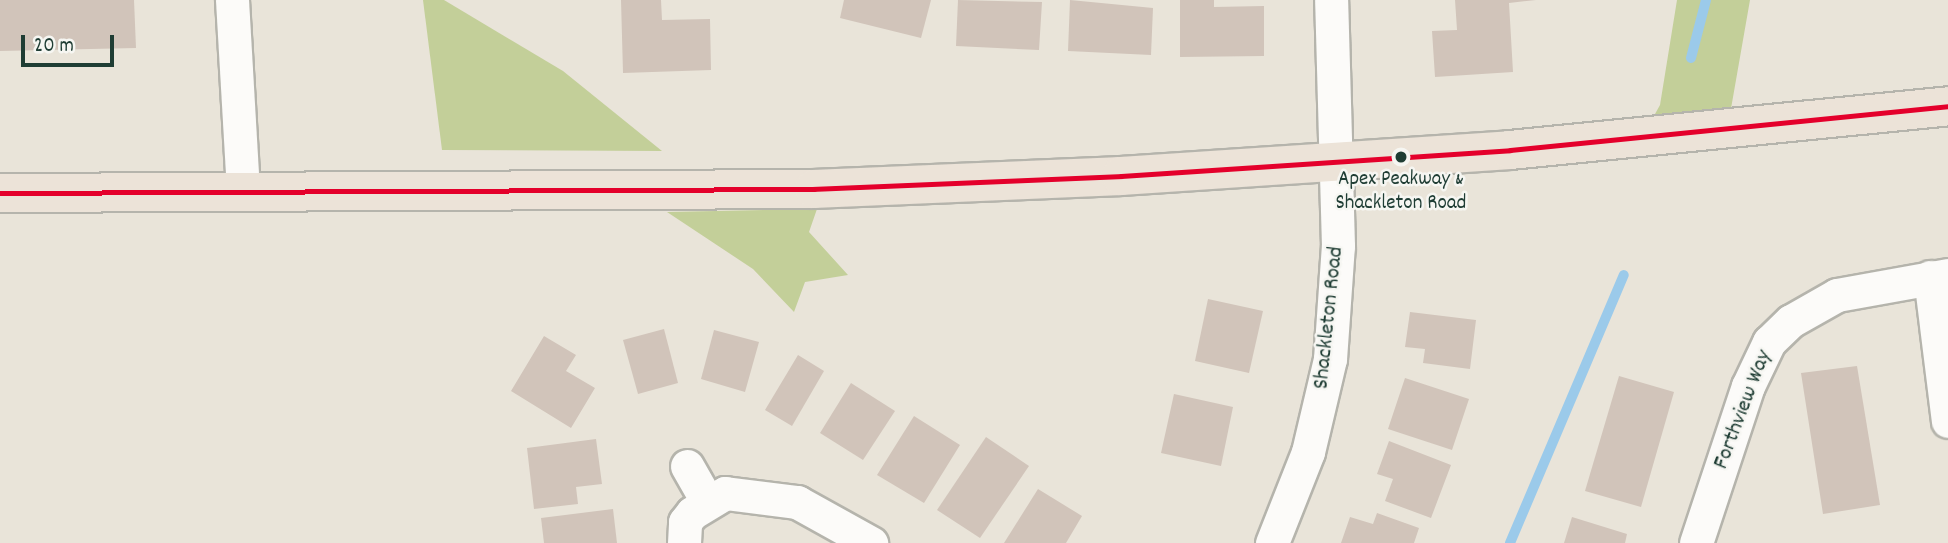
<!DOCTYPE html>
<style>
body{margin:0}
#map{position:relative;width:1948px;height:543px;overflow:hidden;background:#e9e4d9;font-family:Dekko,sans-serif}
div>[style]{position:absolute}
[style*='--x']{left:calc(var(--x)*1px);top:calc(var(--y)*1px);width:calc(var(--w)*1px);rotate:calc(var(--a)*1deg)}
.green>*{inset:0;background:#c3cf99}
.stream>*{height:10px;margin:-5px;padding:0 5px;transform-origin:5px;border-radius:5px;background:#9bcaea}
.building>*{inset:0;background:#d1c4ba}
.roads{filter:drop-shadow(2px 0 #b5b4ac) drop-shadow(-2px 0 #b5b4ac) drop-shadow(0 2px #b5b4ac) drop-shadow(0 -2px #b5b4ac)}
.minor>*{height:33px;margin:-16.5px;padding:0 16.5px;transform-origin:16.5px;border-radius:16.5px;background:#fcfbf9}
.major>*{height:38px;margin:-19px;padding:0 19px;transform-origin:19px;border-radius:19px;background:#ece3d8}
.bus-1>*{height:5px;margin:-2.5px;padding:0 2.5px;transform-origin:2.5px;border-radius:2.5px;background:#e4002b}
.dots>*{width:19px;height:19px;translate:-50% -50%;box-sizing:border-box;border:4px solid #f6f6f2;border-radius:50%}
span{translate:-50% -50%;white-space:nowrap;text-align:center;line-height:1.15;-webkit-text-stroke:5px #f6f6f2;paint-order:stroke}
.bus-label{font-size:21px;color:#1f3d34}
.street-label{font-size:23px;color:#1f3d34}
.scale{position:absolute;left:21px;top:35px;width:93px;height:32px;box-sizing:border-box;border:4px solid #1f3d34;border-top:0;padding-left:9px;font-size:21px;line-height:24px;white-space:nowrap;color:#1f3d34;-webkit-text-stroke:5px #f6f6f2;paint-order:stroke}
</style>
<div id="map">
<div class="green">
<div style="clip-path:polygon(423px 0,444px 0,563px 71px,662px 151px,442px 150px)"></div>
<div style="clip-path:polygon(1677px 0,1750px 0,1729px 120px,1650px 123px,1660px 105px)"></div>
<div style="clip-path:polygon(817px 209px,809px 232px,848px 275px,805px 282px,794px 312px,753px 269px,667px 212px)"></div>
</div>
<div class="stream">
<div style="--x:1691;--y:58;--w:60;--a:-75.5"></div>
<div style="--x:1510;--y:543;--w:291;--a:-67"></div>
</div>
<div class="building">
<div style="clip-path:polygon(0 0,134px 0,136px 48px,0 51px)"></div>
<div style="clip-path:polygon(621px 0,661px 0,662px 20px,710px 19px,711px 70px,623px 73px)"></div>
<div style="clip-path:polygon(844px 0,931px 0,921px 38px,840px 18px)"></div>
<div style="clip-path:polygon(958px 0,1042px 2px,1039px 50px,956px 46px)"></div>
<div style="clip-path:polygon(1070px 0,1153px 8px,1151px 55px,1068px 51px)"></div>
<div style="clip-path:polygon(1180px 0,1214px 0,1214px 7px,1264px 6px,1264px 56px,1180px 57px)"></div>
<div style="clip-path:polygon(1455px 0,1536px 0,1509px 3px,1513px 72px,1435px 77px,1432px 31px,1457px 30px)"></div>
<div style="clip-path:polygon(1208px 299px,1263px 311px,1249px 373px,1195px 361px)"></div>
<div style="clip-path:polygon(1410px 312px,1476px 320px,1470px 369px,1423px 363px,1425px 349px,1405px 347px)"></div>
<div style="clip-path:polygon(664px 329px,678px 383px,638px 394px,623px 340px)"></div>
<div style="clip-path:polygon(714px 330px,759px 342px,745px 392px,701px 379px)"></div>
<div style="clip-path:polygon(544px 336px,576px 355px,566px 371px,595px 388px,571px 428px,511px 391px)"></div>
<div style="clip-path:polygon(798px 355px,824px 371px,792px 426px,765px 410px)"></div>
<div style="clip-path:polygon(1857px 366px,1880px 505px,1823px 514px,1801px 373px)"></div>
<div style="clip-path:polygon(1619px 376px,1674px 392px,1641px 507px,1585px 491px)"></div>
<div style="clip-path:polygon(1405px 378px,1469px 399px,1452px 450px,1388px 429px)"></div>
<div style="clip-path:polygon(851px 383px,895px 411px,863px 460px,820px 433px)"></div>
<div style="clip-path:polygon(1174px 394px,1233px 407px,1221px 466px,1161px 453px)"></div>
<div style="clip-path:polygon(914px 416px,960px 445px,924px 503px,877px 475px)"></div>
<div style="clip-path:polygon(986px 437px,1029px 466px,980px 538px,937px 510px)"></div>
<div style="clip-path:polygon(596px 439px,602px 484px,576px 487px,578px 504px,534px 509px,527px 448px)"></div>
<div style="clip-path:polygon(1389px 441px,1451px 465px,1431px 518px,1385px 501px,1393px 479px,1377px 474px)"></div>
<div style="clip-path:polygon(1038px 489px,1082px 516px,1066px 543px,1004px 543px)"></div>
<div style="clip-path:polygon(613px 509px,617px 543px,544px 543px,541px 518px)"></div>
<div style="clip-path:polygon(1377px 513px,1419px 528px,1414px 543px,1341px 543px,1350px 517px,1373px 524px)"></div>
<div style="clip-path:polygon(1572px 517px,1627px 534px,1625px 543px,1564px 543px)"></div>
</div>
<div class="roads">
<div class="minor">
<div style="--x:232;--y:0;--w:190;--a:86.7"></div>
<div style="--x:1930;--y:277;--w:145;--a:82.9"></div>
<div style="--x:687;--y:466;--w:40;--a:60.3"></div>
<div style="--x:684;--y:543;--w:21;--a:-87"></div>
<div style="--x:685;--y:522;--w:11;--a:-52"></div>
<div style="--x:692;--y:513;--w:39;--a:-31"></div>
<div style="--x:725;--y:493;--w:73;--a:7.1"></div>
<div style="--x:797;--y:502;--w:85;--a:29"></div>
<div style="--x:1272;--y:543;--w:98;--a:-68.4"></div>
<div style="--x:1308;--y:452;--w:96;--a:-76.7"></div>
<div style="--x:1330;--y:359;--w:113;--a:-86"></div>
<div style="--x:1338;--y:246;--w:246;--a:-91.6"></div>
<div style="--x:1696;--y:543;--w:165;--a:-71.7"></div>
<div style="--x:1748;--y:386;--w:49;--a:-64.5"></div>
<div style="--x:1769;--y:342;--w:30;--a:-44"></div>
<div style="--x:1791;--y:321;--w:53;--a:-29.5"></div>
<div style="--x:1837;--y:295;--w:113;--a:-10.2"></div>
</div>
<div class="major">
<div style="--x:0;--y:193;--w:814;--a:-0.28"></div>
<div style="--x:814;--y:189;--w:307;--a:-2.4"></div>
<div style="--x:1121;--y:176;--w:390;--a:-3.8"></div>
<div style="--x:1510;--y:150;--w:440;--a:-5.7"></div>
</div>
</div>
<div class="bus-1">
<div style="--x:0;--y:193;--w:814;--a:-0.28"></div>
<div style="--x:814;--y:189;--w:307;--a:-2.4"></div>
<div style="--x:1121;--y:176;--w:390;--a:-3.8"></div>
<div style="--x:1510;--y:150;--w:440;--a:-5.7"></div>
</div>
<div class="dots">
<div style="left:1401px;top:157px;background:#1f3d34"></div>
</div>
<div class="bus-label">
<span style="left:1401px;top:192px">Apex Peakway &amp;<br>Shackleton Road</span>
</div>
<div class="street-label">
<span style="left:1330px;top:318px;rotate:-84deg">Shackleton Road</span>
<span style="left:1744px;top:410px;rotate:-69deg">Forthview Way</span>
</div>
<div class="scale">20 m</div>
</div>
